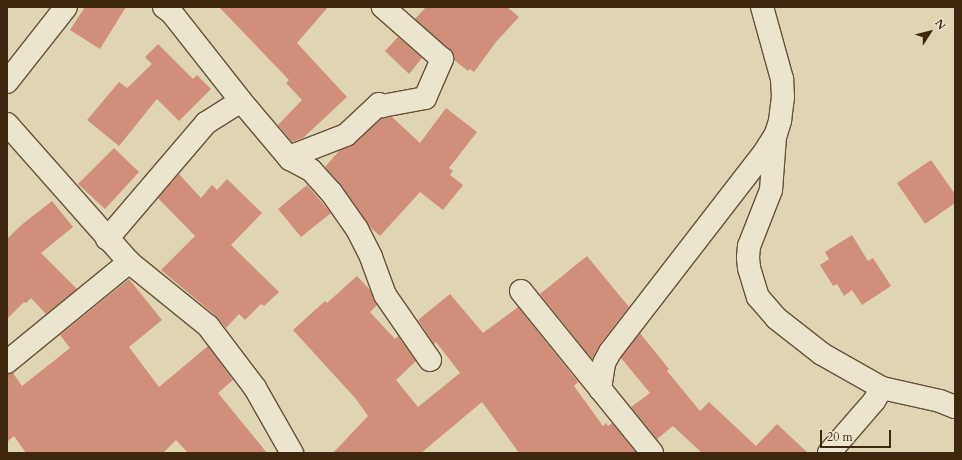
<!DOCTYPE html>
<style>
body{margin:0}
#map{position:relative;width:962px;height:460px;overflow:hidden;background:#e0d5b3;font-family:Cardo,serif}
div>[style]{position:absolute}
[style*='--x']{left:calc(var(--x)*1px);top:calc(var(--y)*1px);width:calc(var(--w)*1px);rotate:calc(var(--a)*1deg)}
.building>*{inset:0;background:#d18f79}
.roads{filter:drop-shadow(1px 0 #665338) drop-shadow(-1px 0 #665338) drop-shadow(0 1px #665338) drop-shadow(0 -1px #665338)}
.street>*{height:22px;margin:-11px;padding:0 11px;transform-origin:11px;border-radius:11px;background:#ebe4ce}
span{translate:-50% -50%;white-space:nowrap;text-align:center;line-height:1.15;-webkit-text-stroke:4px #ebe4ce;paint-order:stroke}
.frame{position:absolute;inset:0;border:8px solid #3d280f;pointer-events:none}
.north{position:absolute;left:910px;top:12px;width:40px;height:40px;-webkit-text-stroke:3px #ebe4ce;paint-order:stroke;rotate:54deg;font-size:11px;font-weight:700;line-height:16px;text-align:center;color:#3d280f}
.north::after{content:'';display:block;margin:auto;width:14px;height:18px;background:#3d280f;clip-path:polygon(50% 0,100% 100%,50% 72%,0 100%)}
.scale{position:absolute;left:820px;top:430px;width:71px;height:18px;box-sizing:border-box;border:2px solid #3d280f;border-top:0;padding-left:5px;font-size:12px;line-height:14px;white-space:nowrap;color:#3d280f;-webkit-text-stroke:3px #ebe4ce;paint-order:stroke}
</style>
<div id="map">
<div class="building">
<div style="clip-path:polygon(85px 7px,126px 7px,100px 49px,70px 30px)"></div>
<div style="clip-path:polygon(219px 7px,328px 7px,297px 43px,347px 97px,303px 138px,292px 142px,278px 125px,302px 100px,286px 83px,289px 80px)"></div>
<div style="clip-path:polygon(426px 7px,507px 7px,519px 17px,496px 42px,474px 72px,470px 69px,468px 71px,454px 60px,454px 56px,450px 50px,415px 19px)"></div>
<div style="clip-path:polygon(398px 37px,422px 58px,409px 74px,385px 51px)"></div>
<div style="clip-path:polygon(158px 44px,193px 79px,197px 75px,211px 89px,179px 121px,157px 99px,119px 146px,87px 120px,119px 82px,127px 88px,152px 64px,145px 57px)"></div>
<div style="clip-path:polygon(446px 108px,477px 132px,449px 168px,453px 171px,450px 175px,463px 185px,443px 210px,420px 192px,380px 236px,370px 227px,341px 185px,325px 167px,339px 151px,354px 144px,382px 118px,392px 117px,420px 143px)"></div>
<div style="clip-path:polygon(114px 148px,139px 172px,105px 209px,78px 184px)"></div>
<div style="clip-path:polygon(931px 160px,955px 194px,955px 203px,925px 224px,897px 183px)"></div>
<div style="clip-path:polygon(179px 174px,201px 198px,212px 185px,217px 190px,227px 179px,262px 213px,231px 245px,279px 292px,264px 306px,261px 304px,245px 320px,239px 314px,226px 328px,216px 316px,161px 270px,195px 236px,158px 198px)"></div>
<div style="clip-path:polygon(307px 185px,331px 213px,301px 237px,278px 209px)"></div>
<div style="clip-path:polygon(52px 201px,73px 227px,41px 253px,77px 289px,46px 314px,31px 298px,26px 303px,24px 302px,7px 319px,7px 239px,20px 226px)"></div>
<div style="clip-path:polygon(852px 235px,868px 261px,873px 258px,891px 286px,862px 305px,852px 290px,844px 296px,837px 284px,833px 286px,820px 265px,829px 259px,825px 252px)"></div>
<div style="clip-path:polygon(587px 256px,629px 307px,600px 344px,592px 359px,540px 294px)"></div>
<div style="clip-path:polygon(357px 276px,370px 290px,377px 305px,370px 312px,395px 339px,398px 336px,416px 361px,396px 380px,418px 407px,460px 373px,436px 342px,434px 344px,418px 320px,450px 294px,483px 333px,518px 307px,578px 382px,574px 386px,603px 426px,606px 423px,608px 426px,612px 423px,636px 453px,519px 453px,482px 402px,421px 453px,333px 453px,368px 416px,356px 399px,293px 330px,325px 301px,327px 303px)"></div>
<div style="clip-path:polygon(129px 279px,162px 320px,129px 347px,159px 387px,208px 346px,233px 380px,218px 393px,267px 453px,188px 453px,176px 440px,163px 453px,26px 453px,14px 436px,7px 442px,7px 374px,13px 373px,22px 386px,70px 348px,60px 335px)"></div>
<div style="clip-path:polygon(640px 333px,669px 369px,667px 371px,700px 411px,709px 402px,756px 446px,777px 424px,808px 453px,702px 453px,673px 426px,657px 439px,631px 407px,650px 393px,621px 358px)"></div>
</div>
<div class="roads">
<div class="street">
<div style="--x:164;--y:7;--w:9;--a:36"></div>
<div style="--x:171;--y:12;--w:113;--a:51.8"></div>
<div style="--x:241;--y:101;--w:76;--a:49.8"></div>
<div style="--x:290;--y:159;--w:24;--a:28"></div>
<div style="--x:311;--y:170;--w:30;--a:48"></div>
<div style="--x:331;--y:192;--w:45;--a:54.9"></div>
<div style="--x:357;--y:229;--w:31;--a:63"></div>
<div style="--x:371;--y:257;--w:40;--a:69.8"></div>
<div style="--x:385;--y:295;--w:79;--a:55.3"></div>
<div style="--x:7;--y:82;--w:95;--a:-51.8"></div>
<div style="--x:7;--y:124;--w:184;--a:48.5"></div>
<div style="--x:129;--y:262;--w:102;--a:39"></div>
<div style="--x:208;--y:326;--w:78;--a:52.8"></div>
<div style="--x:255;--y:388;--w:75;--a:60.4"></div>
<div style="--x:775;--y:137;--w:53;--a:94.3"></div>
<div style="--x:771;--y:190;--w:60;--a:111.4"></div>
<div style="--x:749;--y:246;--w:12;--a:95"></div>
<div style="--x:748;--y:258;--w:10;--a:84"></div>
<div style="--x:749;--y:268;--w:30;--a:73"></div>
<div style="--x:758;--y:297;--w:28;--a:49"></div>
<div style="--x:776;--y:318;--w:58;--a:38"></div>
<div style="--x:822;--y:354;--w:69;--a:29.5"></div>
<div style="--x:882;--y:388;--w:59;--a:12.6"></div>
<div style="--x:940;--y:401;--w:16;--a:22"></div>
<div style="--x:290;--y:159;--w:9;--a:-36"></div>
<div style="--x:297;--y:154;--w:53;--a:-21.2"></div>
<div style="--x:346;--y:135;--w:45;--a:-43.2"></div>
<div style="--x:379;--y:104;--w:4;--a:34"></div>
<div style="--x:382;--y:106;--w:44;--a:-10.5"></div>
<div style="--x:425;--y:98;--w:43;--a:-66.4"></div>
<div style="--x:442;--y:59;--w:79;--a:-138.6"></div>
<div style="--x:107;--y:239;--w:153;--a:-49.5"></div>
<div style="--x:206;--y:123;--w:41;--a:-32.2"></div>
<div style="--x:521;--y:291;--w:208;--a:51"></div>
<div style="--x:7;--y:362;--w:158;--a:-39.3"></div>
<div style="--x:600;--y:389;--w:26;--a:-81"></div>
<div style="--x:604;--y:363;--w:13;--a:-61"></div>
<div style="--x:610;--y:352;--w:252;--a:-52.3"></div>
<div style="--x:764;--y:153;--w:22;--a:-58"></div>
<div style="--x:776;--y:134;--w:14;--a:-73"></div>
<div style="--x:780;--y:121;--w:24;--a:-83"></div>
<div style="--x:783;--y:97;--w:18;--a:-93"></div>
<div style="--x:782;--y:79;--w:75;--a:-105.5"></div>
<div style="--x:829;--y:453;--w:69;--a:-49.1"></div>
<div style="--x:874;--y:401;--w:15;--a:-58"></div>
</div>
</div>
<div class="frame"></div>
<div class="north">N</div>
<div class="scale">20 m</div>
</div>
